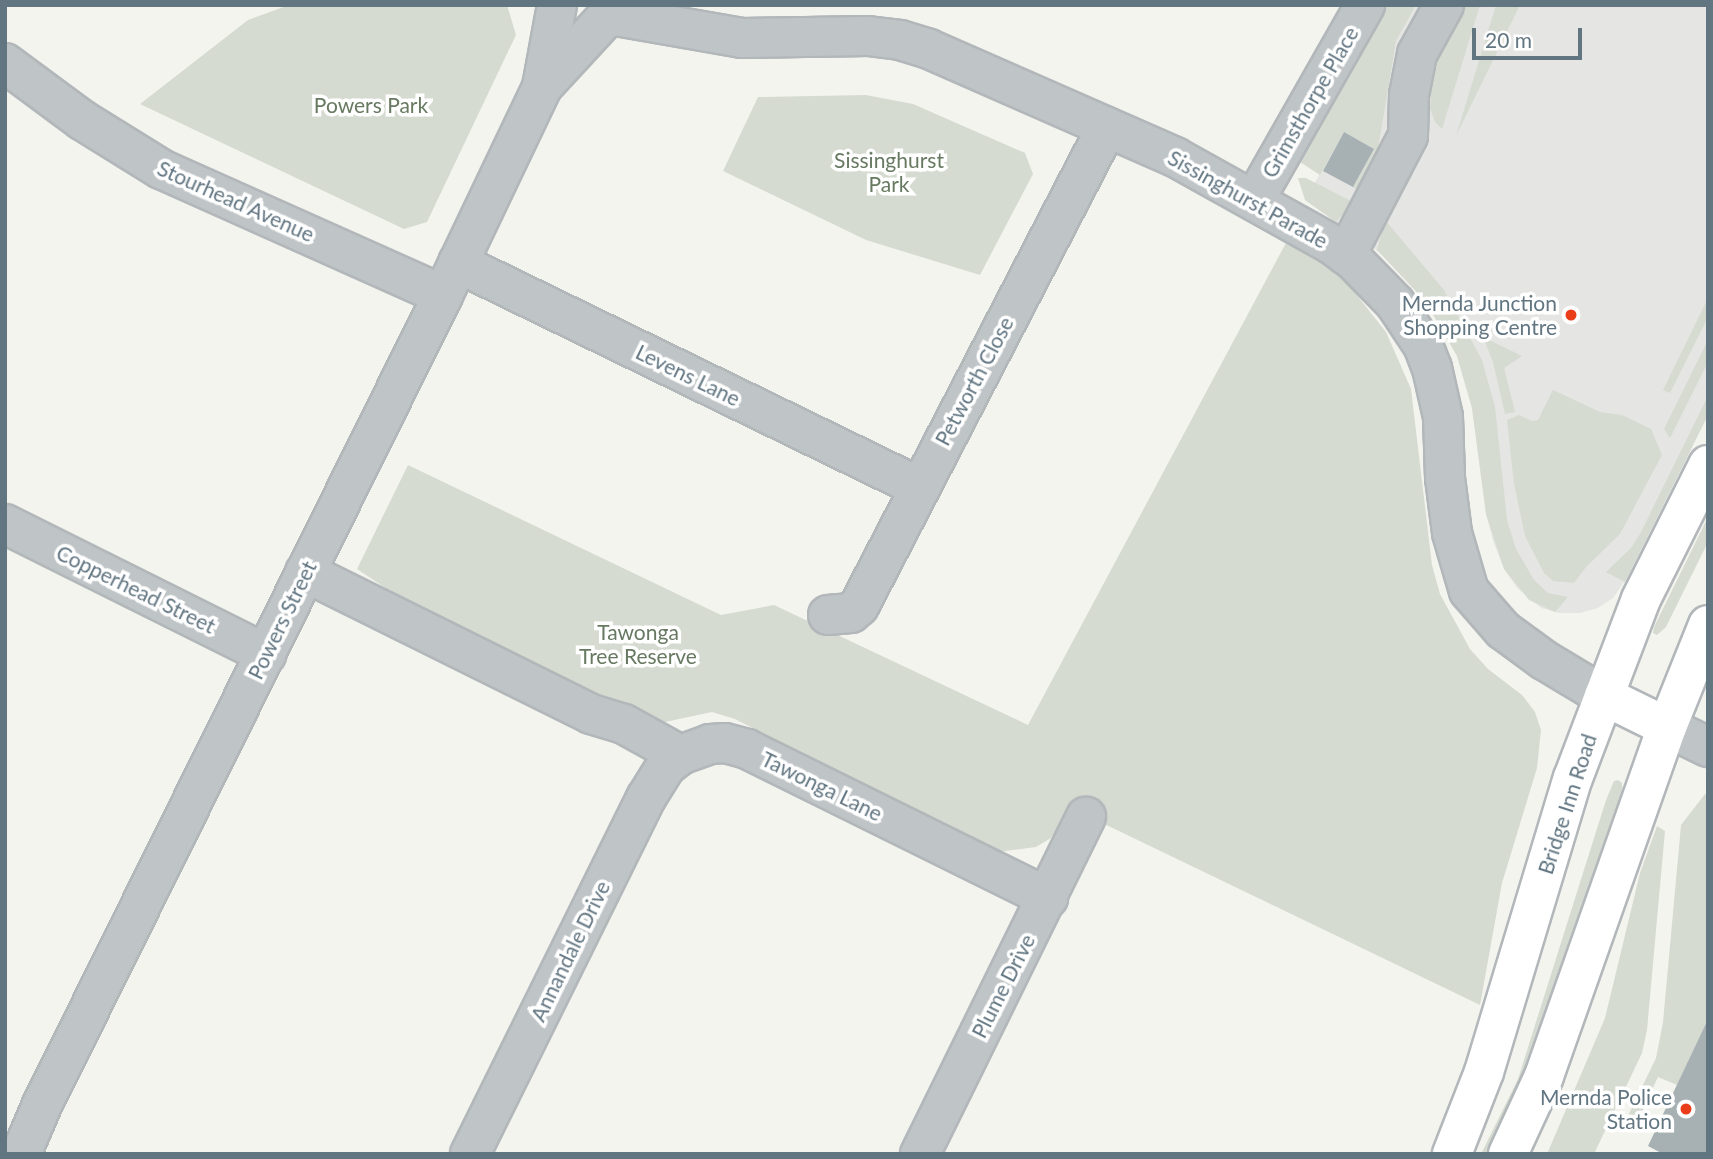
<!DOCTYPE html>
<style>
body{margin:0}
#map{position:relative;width:1713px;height:1159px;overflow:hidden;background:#f4f4ef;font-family:Lato,sans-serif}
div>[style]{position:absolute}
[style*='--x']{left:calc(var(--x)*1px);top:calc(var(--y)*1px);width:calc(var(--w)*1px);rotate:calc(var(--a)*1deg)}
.built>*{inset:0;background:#e5e5e3}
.green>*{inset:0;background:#d5dbd0}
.building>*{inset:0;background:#a7b1b4}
.roads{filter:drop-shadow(2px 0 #b2b7ba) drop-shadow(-2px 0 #b2b7ba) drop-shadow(0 2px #b2b7ba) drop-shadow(0 -2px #b2b7ba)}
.minor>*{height:38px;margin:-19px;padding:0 19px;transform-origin:19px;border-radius:19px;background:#bfc4c6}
.major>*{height:38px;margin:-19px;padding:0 19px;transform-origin:19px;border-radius:19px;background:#fff}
.dots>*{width:19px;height:19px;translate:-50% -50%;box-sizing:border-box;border:4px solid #fff;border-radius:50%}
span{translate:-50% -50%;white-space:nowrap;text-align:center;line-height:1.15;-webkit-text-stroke:7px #fff;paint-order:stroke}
.street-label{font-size:21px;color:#627682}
.park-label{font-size:21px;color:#677961}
.poi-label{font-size:21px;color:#627682}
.right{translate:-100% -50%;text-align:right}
.frame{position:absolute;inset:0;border:7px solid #627682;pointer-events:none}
.scale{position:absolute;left:1472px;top:28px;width:110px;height:32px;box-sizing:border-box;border:4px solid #627682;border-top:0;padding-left:9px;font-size:21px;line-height:24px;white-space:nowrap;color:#627682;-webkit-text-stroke:5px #fff;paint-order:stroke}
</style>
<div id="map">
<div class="built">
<div style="clip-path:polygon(1416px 5px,1708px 5px,1708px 415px,1627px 578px,1613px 598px,1598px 608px,1580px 613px,1559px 613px,1541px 608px,1517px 588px,1504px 569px,1493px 541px,1486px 514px,1472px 408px,1457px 356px,1443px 328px,1425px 301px,1383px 255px,1305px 200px)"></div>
</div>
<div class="green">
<div style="clip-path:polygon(289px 5px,507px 5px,516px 35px,427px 222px,404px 229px,140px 104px,248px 20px)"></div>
<div style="clip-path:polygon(1387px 5px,1416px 5px,1396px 41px,1376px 161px,1360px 191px,1353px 187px,1374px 149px,1344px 132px,1320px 175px,1300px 162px)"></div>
<div style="clip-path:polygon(1466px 5px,1480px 5px,1442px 129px,1435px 122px,1430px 108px,1433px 70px)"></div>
<div style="clip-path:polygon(1496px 5px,1520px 5px,1456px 136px)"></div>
<div style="clip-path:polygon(866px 95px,913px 104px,1025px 153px,1033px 174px,980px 275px,866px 240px,723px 171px,758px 97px)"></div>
<div style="clip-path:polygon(1298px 178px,1306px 178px,1353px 202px,1336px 222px,1305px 200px)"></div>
<div style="clip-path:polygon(1385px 220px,1444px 290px,1482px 360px,1495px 407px,1507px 520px,1516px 549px,1534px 580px,1548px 593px,1568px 597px,1555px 612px,1529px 600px,1504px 569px,1486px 514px,1472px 408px,1457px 356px,1425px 301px,1377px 250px)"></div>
<div style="clip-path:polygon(1287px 241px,1328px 266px,1348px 284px,1386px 332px,1411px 389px,1432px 565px,1440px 594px,1470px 649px,1488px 669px,1522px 695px,1535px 712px,1541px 730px,1537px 768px,1502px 883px,1480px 1005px,1069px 807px,1051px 838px,1036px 847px,998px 852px,735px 719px,712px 712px,665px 722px,648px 720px,390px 591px,357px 569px,408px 465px,721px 615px,774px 605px,1028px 725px)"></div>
<div style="clip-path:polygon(1708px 298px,1708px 317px,1670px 393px,1663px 390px)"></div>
<div style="clip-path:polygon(1483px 337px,1522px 356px,1504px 368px,1515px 412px,1505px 414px,1493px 362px)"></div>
<div style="clip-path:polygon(1708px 340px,1708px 362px,1670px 438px,1664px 429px)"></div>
<div style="clip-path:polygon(1553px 390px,1600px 412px,1622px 415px,1651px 429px,1662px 455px,1620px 534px,1586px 567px,1574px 583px,1553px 581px,1544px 573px,1525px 536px,1514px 484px,1507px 420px,1519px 415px,1532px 421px,1538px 420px)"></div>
<div style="clip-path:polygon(1708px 396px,1708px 415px,1625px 582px,1606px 572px,1631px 548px,1640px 534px)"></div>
<div style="clip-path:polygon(1708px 517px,1708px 542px,1666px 627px,1657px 635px,1653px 633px,1654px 627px)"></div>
<div style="clip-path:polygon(1618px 780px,1622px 783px,1622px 793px,1556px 999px,1493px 1154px,1481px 1154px,1518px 1079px,1606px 800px,1614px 781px)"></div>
<div style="clip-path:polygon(1705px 794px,1708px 795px,1708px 1019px,1677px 1085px,1658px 1077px,1635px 1127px,1625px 1122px,1656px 1058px,1663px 1022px,1681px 825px)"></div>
<div style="clip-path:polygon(1657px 826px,1665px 831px,1647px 1030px,1642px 1053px,1594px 1154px,1547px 1154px,1605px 1018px,1640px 873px)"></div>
</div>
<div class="building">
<div style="clip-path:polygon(1344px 132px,1374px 149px,1353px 187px,1323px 171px)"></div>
<div style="clip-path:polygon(1708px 1019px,1708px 1154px,1663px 1154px,1648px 1146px)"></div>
</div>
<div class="roads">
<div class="minor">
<div style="--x:616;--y:16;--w:128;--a:9.9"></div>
<div style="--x:742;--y:38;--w:126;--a:-0.9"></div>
<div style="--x:868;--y:36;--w:32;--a:7"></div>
<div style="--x:900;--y:40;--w:30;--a:17"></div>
<div style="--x:929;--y:49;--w:269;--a:23.7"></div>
<div style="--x:1175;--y:157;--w:179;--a:29.1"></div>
<div style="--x:1331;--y:244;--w:29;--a:36"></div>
<div style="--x:1354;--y:261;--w:59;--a:45.7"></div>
<div style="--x:1395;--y:303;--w:50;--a:56.3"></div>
<div style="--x:1423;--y:345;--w:25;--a:69"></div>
<div style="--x:1432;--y:368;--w:50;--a:77.3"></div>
<div style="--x:1443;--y:417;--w:61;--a:88.1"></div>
<div style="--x:1445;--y:478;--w:55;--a:82.7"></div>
<div style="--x:1452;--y:533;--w:60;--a:73.7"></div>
<div style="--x:1469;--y:591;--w:52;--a:48.9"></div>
<div style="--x:1503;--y:630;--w:51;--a:36.2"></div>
<div style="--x:1544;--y:660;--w:70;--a:31"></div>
<div style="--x:5;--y:63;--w:96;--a:36.5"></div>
<div style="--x:82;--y:120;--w:93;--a:31.8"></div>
<div style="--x:161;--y:169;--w:309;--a:24.1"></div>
<div style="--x:542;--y:87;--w:90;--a:-47.3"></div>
<div style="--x:1255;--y:199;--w:223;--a:-60.4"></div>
<div style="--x:1346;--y:255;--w:134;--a:-62.5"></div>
<div style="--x:1408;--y:136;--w:41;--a:-88.6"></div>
<div style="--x:1409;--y:95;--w:42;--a:-79"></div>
<div style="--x:1417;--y:54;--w:56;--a:-61.1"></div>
<div style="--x:458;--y:263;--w:513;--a:25.92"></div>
<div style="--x:5;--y:524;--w:292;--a:26.5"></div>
<div style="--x:305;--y:572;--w:319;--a:26.4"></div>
<div style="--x:591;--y:714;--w:34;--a:17"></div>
<div style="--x:624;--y:724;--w:64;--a:29"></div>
<div style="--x:828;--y:615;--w:23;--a:-5"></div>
<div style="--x:851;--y:613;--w:11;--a:-41"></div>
<div style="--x:859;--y:606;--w:539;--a:-62.63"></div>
<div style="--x:1667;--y:727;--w:46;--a:26"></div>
<div style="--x:21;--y:1154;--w:53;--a:-66.8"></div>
<div style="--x:42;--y:1105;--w:904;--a:-63.66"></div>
<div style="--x:443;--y:295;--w:230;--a:-64.5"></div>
<div style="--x:542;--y:87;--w:83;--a:-79.6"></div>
<div style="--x:470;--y:1154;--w:397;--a:-63.7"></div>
<div style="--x:646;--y:798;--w:38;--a:-58"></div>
<div style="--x:666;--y:766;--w:18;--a:-38"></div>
<div style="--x:680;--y:755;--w:32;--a:-20"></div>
<div style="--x:710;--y:744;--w:15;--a:-4"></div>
<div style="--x:725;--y:743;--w:23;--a:15"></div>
<div style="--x:747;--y:749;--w:336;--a:26.3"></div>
<div style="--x:920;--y:1154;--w:376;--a:-63.8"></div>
</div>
<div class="major">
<div style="--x:1604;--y:696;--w:70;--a:26.2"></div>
<div style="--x:1452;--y:1154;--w:88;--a:-68.7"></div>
<div style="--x:1484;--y:1072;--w:307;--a:-73.2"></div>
<div style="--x:1573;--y:778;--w:191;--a:-69.2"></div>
<div style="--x:1641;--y:599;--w:150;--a:-63.4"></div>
<div style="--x:1508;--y:1154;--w:86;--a:-65.2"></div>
<div style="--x:1544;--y:1076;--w:370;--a:-70.6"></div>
<div style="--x:1667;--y:727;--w:110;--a:-68.1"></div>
</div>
</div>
<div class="dots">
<div style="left:1571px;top:315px;background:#ea3d19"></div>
<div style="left:1686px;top:1109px;background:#ea3d19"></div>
</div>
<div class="street-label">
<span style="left:1310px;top:102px;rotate:-60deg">Grimsthorpe Place</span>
<span style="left:1248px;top:199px;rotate:29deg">Sissinghurst Parade</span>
<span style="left:236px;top:201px;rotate:24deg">Stourhead Avenue</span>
<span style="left:688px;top:375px;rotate:26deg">Levens Lane</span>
<span style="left:974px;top:381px;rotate:-62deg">Petworth Close</span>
<span style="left:136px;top:589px;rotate:26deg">Copperhead Street</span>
<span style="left:282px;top:620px;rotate:-64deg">Powers Street</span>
<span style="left:822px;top:786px;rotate:26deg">Tawonga Lane</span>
<span style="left:1567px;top:804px;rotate:-72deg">Bridge Inn Road</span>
<span style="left:570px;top:951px;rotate:-64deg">Annandale Drive</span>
<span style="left:1003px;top:986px;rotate:-63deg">Plume Drive</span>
</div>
<div class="park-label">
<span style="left:371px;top:105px">Powers Park</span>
<span style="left:889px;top:172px">Sissinghurst<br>Park</span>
<span style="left:638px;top:644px">Tawonga<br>Tree Reserve</span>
</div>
<div class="poi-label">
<span class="right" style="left:1557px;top:315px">Mernda Junction<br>Shopping Centre</span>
<span class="right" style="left:1672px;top:1109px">Mernda Police<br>Station</span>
</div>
<div class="frame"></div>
<div class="scale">20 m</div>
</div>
